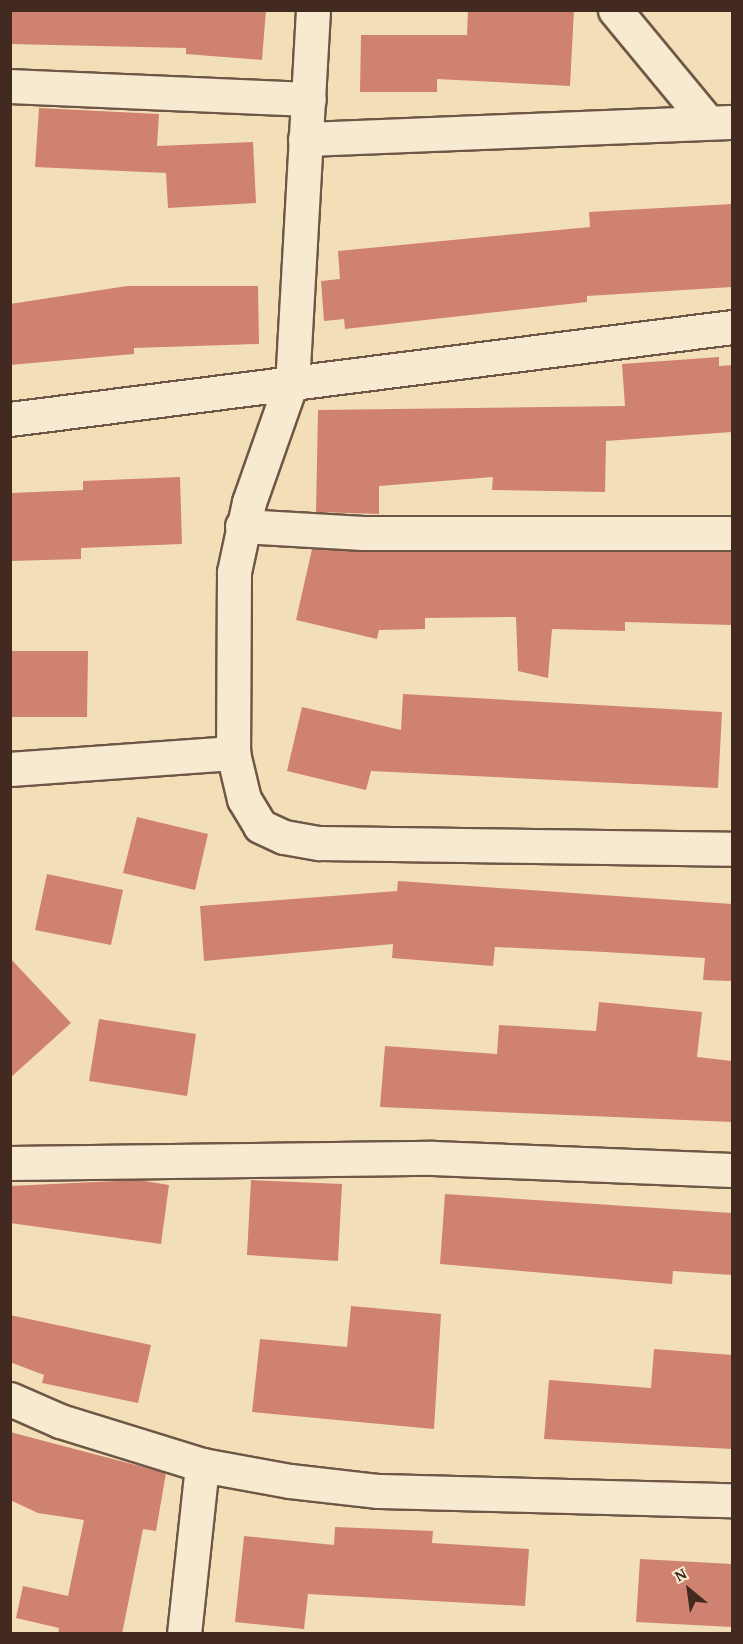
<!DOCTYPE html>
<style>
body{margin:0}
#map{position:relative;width:743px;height:1644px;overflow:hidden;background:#f3dfb7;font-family:"Gentium Book Plus",serif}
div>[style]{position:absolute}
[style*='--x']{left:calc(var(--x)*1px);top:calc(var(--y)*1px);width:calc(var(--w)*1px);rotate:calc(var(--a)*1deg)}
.building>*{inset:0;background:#d08271}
.roads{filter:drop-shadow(2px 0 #6e5746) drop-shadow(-2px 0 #6e5746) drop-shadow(0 2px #6e5746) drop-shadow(0 -2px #6e5746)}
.minor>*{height:33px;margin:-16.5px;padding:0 16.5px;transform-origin:16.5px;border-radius:16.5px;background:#f7ead0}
span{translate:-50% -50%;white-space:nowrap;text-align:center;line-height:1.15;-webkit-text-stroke:5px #f7ead0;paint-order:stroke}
.frame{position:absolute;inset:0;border:12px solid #422a20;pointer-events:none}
.north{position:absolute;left:659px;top:1560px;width:60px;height:60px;-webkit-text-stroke:4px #f7ead0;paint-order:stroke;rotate:331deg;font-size:16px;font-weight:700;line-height:24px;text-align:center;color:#422a20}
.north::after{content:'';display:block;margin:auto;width:21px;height:27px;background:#422a20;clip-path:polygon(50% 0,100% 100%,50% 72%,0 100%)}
</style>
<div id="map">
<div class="building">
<div style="clip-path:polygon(10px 10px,266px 10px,262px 60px,186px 54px,186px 48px,10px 44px)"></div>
<div style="clip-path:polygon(468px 10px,574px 10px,570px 86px,437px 79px,437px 92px,360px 92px,361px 35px,467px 35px)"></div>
<div style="clip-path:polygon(39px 108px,159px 114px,157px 146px,253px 142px,256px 203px,168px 208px,166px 173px,35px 167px)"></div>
<div style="clip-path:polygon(732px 204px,732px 287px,587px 296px,587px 302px,345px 329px,344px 319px,324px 321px,321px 281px,340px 279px,338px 251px,590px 227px,589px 212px)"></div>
<div style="clip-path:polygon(127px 286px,258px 286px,259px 344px,134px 348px,134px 354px,10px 365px,10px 304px)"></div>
<div style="clip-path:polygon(719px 357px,719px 366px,732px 365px,732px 432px,606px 441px,605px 492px,492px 490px,493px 477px,379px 486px,379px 514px,316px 512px,318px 410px,625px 406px,622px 364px)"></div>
<div style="clip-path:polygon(180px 477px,182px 544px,81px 548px,81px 559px,10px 561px,10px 493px,83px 490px,83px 481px)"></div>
<div style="clip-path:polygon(312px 549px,732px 552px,732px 625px,625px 622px,625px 631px,552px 629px,548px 678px,518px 671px,516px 617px,425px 618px,425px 629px,379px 630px,377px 639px,296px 620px)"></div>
<div style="clip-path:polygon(10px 651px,88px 651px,87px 717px,10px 717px)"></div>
<div style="clip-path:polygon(403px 694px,722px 712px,718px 788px,371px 771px,366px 790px,287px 771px,302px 707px,401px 730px)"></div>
<div style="clip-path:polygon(137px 817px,208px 834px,195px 890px,123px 873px)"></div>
<div style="clip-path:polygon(47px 874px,123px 890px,111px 945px,35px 930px)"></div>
<div style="clip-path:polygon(398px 881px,732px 904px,732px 981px,703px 980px,705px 958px,605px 952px,495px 947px,493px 966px,392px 958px,393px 944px,204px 961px,200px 906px,397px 891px)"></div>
<div style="clip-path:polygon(10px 958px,71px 1023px,10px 1078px)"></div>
<div style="clip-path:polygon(599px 1002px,702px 1012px,697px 1057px,732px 1061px,732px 1122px,380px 1107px,385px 1046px,497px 1054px,499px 1025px,596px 1031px)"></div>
<div style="clip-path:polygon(99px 1019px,196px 1034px,187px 1096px,89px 1081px)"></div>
<div style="clip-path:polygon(138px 1180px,169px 1185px,161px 1244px,10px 1223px,10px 1186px)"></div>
<div style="clip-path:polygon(251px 1180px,342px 1184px,338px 1261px,247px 1255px)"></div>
<div style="clip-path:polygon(445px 1194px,732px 1213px,732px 1275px,673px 1271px,672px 1284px,440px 1264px)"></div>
<div style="clip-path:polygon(351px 1306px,441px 1314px,434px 1429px,252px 1412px,260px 1339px,347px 1347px)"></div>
<div style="clip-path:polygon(10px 1315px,151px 1345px,138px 1403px,42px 1383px,44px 1375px,10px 1362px)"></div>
<div style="clip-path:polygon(654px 1349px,732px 1355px,732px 1449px,544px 1439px,549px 1380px,651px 1388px)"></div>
<div style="clip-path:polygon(10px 1432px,166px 1473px,156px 1531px,143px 1529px,122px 1634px,58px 1634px,59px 1628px,16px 1618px,23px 1586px,68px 1596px,84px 1520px,38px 1513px,10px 1500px)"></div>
<div style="clip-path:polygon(335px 1527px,433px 1531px,432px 1543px,529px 1549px,525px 1606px,308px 1594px,304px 1629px,235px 1622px,244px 1536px,334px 1545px)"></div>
<div style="clip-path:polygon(640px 1559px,732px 1564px,732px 1627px,636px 1622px)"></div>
</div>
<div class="roads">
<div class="minor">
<div style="--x:313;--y:10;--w:371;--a:93.2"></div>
<div style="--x:292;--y:380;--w:129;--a:109.4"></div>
<div style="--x:249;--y:502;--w:72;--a:102.1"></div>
<div style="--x:234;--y:572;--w:181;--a:90.3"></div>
<div style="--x:233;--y:753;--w:47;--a:76.6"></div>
<div style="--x:244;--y:799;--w:31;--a:59"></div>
<div style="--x:260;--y:826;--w:26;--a:25"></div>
<div style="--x:284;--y:837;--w:36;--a:10"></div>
<div style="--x:319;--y:843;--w:413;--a:0.8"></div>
<div style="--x:615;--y:10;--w:143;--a:50.4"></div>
<div style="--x:10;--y:86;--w:299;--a:2.5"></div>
<div style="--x:305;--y:139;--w:427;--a:-2.3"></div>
<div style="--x:10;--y:419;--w:728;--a:-7.26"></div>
<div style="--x:242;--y:526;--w:121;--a:3.3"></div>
<div style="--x:363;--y:533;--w:369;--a:0"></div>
<div style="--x:10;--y:769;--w:224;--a:-4.1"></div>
<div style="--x:10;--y:1163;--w:423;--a:-0.7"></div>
<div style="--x:433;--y:1158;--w:299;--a:2.3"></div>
<div style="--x:10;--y:1399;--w:55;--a:23.7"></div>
<div style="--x:60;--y:1421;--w:149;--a:17.2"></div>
<div style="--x:202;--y:1465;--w:89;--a:10.3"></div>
<div style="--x:290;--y:1481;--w:89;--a:6.5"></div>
<div style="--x:378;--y:1491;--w:354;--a:1.5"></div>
<div style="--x:184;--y:1634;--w:170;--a:-83.9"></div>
</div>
</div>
<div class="frame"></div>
<div class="north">N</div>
</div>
